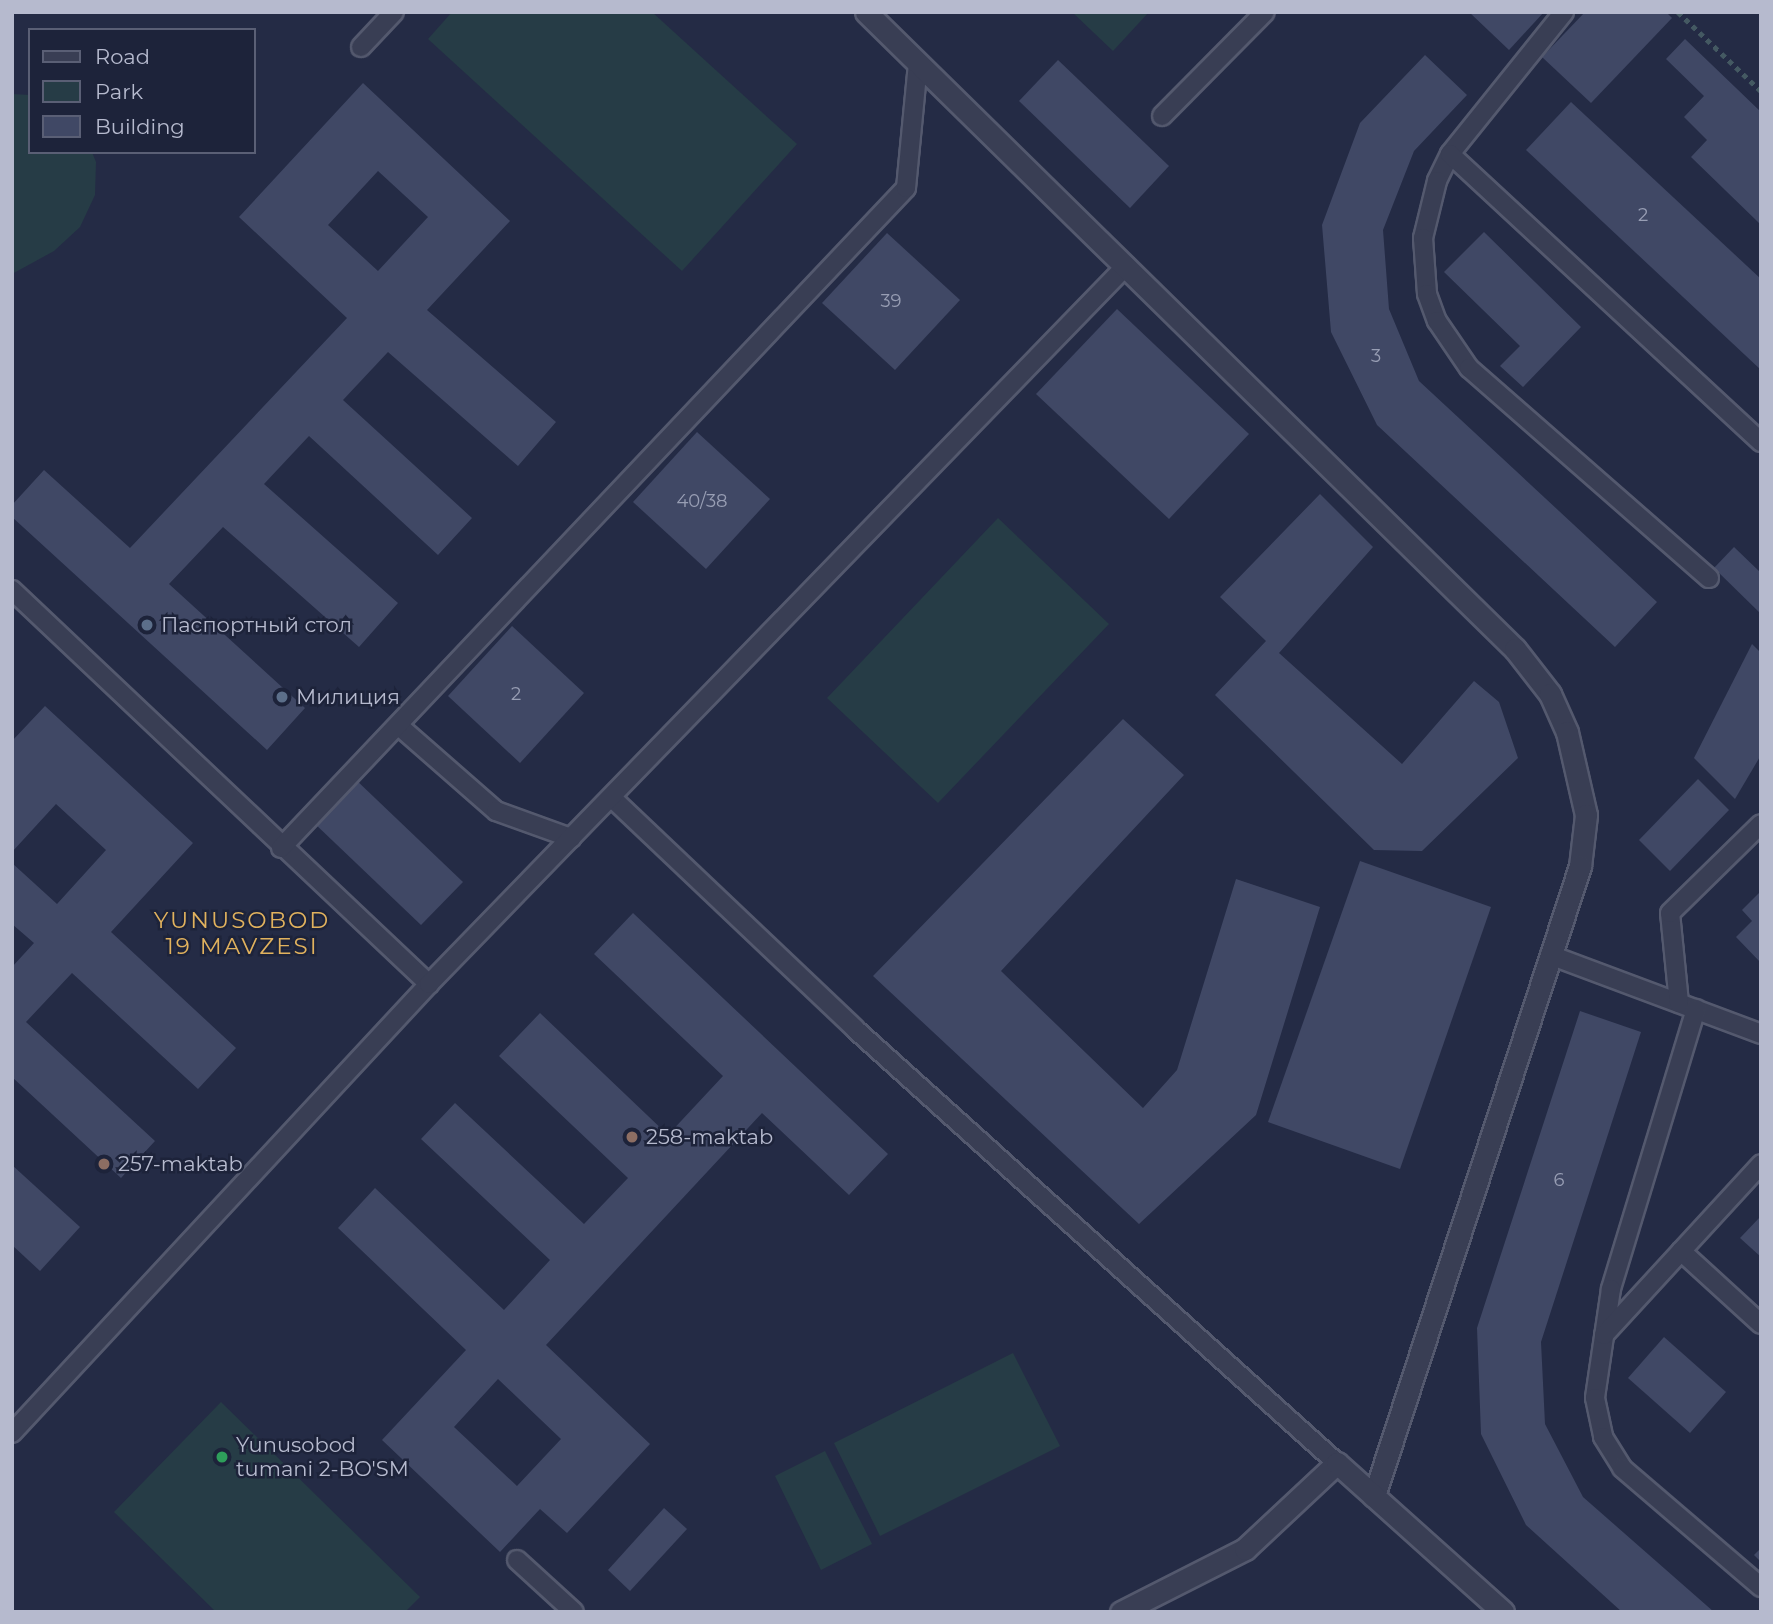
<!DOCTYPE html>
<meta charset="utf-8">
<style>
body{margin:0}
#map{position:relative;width:1773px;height:1624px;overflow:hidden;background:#242b45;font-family:Montserrat,sans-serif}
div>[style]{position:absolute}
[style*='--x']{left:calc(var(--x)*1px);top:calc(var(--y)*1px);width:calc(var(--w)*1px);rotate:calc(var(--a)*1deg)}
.green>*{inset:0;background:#263c46}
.building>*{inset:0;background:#404865}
.path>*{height:4.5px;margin-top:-2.25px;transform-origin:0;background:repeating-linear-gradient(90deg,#445962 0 5px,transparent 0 10px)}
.roads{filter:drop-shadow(2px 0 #54596e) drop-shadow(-2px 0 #54596e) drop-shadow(0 2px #54596e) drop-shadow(0 -2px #54596e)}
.service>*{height:18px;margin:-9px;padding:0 9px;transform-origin:9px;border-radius:9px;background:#393e54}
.minor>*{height:21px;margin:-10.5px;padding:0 10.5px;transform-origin:10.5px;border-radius:10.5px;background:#393e54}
.dots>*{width:19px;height:19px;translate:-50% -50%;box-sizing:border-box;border:4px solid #1d233a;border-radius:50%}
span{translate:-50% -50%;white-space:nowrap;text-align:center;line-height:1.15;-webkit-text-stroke:5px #1d233a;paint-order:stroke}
.number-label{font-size:18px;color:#989eb4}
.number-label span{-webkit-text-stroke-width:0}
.poi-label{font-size:21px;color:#b6bace}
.left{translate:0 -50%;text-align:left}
.neighbourhood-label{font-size:23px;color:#e1b25e;letter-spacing:2px}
.frame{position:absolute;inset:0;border:14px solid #b6bace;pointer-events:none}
.legend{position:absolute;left:28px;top:28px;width:228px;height:126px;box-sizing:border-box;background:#1d233a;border:2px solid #5a5f75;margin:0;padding:9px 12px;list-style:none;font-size:21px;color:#b6bace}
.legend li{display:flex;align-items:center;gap:14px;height:35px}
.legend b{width:35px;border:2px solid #5a5f75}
</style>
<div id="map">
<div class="green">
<div style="clip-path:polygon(452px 12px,652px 12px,797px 144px,682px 271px,428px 39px)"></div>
<div style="clip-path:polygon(1072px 12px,1149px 12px,1113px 51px)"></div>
<div style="clip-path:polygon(12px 94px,30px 95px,30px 152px,92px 152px,96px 162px,95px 195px,80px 227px,54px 251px,12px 274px)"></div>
<div style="clip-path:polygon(998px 518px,1109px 624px,938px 803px,827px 698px)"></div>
<div style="clip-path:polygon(1013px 1353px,1060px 1446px,880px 1536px,834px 1443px)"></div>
<div style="clip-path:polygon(221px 1402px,420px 1597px,405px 1612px,216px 1612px,114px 1512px)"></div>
<div style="clip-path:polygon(825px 1451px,872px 1544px,821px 1570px,775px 1476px)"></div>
</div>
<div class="building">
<div style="clip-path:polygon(1469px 12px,1544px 12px,1509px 50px)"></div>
<div style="clip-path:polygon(1585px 12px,1666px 12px,1672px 18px,1591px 103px,1542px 57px)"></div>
<div style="clip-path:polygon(1685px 39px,1761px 112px,1759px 223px,1691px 157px,1707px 140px,1684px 117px,1704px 96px,1666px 59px)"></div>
<div style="clip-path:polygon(1425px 55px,1467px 95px,1414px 151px,1383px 230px,1389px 309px,1419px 381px,1657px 602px,1615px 647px,1377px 425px,1331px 332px,1322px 225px,1360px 123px)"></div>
<div style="clip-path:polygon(1058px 60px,1169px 166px,1130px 208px,1019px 101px)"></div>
<div style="clip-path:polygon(evenodd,363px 83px,510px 221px,427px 310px,556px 422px,518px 466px,388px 352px,343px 400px,472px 518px,438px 555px,309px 436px,264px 484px,398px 603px,359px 647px,223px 527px,169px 584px,305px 708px,267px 750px,12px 517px,12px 505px,44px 470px,130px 548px,347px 318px,239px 217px,363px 83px,378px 171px,428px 217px,378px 271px,328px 225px,378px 171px)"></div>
<div style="clip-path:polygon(1571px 102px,1761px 279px,1761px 370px,1526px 150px)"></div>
<div style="clip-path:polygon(1484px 232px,1581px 327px,1523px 387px,1500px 366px,1520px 346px,1444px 272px)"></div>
<div style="clip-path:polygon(887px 233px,960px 300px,895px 370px,822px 303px)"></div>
<div style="clip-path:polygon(1117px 309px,1249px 434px,1169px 519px,1036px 394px)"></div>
<div style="clip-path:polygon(697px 432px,770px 499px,706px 569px,633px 502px)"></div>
<div style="clip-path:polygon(1320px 494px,1373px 547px,1279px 653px,1402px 764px,1474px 681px,1499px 702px,1518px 758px,1422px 851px,1374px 850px,1215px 695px,1266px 641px,1220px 597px)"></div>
<div style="clip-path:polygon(1734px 547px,1761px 573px,1761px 614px,1714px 568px)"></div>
<div style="clip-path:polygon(512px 626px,584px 693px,520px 763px,448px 696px)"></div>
<div style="clip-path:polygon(1752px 644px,1761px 653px,1761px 755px,1735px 799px,1694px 758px)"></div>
<div style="clip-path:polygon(45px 706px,193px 843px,111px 932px,236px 1048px,198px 1089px,72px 973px,26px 1022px,155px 1141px,121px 1178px,12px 1077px,12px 967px,34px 943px,12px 924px,12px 863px,57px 904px,106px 850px,56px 804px,12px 852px,12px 741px)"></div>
<div style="clip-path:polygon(1123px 719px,1184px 775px,1001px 971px,1143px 1108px,1177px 1070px,1236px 879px,1320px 907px,1256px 1115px,1139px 1224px,873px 976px)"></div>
<div style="clip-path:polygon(354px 778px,463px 882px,421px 925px,313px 822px)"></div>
<div style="clip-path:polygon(1698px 779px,1729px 810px,1670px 871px,1639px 840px)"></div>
<div style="clip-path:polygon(1360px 861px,1491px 907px,1400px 1169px,1268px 1122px)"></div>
<div style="clip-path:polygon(1761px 891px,1761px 963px,1736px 937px,1752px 921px,1742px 910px)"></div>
<div style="clip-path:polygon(evenodd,633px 913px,888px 1154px,849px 1195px,762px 1113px,546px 1345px,650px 1444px,567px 1533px,540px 1509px,500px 1552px,382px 1440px,466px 1350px,338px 1228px,375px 1188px,504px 1310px,550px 1260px,421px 1139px,455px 1103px,584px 1224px,628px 1178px,499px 1056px,540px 1013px,668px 1135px,723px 1076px,594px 954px,633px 913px,498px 1379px,561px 1439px,517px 1486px,454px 1427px,498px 1379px)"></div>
<div style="clip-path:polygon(1580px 1011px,1641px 1032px,1541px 1342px,1545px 1424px,1583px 1497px,1714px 1612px,1622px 1612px,1526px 1525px,1481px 1434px,1477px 1328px)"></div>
<div style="clip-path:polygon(12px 1165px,80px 1227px,40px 1271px,12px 1245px)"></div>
<div style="clip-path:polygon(1761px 1216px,1761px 1257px,1740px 1238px)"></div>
<div style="clip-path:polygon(1664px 1337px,1726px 1392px,1690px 1433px,1628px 1378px)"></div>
<div style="clip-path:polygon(664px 1508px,687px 1529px,630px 1591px,608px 1570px)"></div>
<div style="clip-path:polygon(1761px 1548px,1761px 1562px,1754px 1555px)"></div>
</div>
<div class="path">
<div style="--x:1678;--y:12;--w:115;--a:43.6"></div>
</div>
<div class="roads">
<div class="service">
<div style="--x:1564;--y:12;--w:182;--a:128.8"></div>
<div style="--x:1450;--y:154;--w:30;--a:116"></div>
<div style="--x:1437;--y:181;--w:59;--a:103.8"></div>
<div style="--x:1423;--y:238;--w:56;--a:85.9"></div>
<div style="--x:1427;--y:294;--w:29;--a:70"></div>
<div style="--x:1437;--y:321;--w:57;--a:55.8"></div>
<div style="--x:1469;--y:368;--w:319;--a:41.2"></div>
<div style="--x:361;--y:47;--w:48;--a:-46.7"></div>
<div style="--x:1162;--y:116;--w:146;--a:-45.3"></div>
<div style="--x:1450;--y:154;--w:424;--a:42.8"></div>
<div style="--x:12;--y:590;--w:574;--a:43.38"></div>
<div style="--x:399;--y:726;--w:129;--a:41.2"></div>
<div style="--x:496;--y:811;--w:80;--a:19.8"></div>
<div style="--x:612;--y:798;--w:335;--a:43.5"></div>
<div style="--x:855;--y:1029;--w:649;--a:42"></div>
<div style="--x:281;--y:848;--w:909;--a:-46.56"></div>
<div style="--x:906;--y:188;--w:126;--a:-84.5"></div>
<div style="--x:1550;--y:955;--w:225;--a:20.5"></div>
<div style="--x:1679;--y:1003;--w:90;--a:-95.7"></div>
<div style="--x:1670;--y:913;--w:127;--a:-44.4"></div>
<div style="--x:1696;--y:1009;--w:293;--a:106.9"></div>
<div style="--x:1611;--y:1289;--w:110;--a:98.4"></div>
<div style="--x:1595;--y:1398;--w:40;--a:78"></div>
<div style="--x:1603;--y:1437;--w:36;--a:58"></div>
<div style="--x:1622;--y:1468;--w:183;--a:40.6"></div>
<div style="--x:1681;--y:1251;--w:108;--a:42.4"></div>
<div style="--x:1604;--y:1335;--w:232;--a:-47.4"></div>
<div style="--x:12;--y:1433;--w:613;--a:-47.12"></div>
<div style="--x:429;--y:984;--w:1001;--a:-45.85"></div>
<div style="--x:517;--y:1560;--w:77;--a:42.4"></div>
</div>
<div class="minor">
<div style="--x:866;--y:12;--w:909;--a:44.47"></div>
<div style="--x:1515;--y:649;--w:57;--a:52.1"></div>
<div style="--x:1550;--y:694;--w:42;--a:65.9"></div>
<div style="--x:1567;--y:732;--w:85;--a:77.1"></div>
<div style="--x:1586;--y:815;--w:51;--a:96.7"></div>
<div style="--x:1580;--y:866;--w:663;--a:108.11"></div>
<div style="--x:1121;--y:1612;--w:139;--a:-26.9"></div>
<div style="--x:1245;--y:1549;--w:126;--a:-43.1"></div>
<div style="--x:1337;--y:1463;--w:223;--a:41.9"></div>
</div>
</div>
<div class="dots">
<div style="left:147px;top:625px;background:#5c6f8a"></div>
<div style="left:282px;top:697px;background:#5c6f8a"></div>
<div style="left:632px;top:1137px;background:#8d6e63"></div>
<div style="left:104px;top:1164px;background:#8d6e63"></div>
<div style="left:222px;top:1457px;background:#2e9e5b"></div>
</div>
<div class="number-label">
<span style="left:1643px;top:215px">2</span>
<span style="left:891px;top:301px">39</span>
<span style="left:1376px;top:356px">3</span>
<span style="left:702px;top:501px">40/38</span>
<span style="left:516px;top:694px">2</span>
<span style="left:1559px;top:1180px">6</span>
</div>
<div class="poi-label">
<span class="left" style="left:161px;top:625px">Паспортный стол</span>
<span class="left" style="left:296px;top:697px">Милиция</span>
<span class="left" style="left:646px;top:1137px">258-maktab</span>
<span class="left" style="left:118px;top:1164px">257-maktab</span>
<span class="left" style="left:236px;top:1457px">Yunusobod<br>tumani 2-BO'SM</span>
</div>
<div class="neighbourhood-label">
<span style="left:242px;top:933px">YUNUSOBOD<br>19 MAVZESI</span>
</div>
<div class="frame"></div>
<ul class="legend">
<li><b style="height:9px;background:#393e54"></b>Road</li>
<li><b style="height:19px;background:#263c46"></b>Park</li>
<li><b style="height:19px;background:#404865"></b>Building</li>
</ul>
</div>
